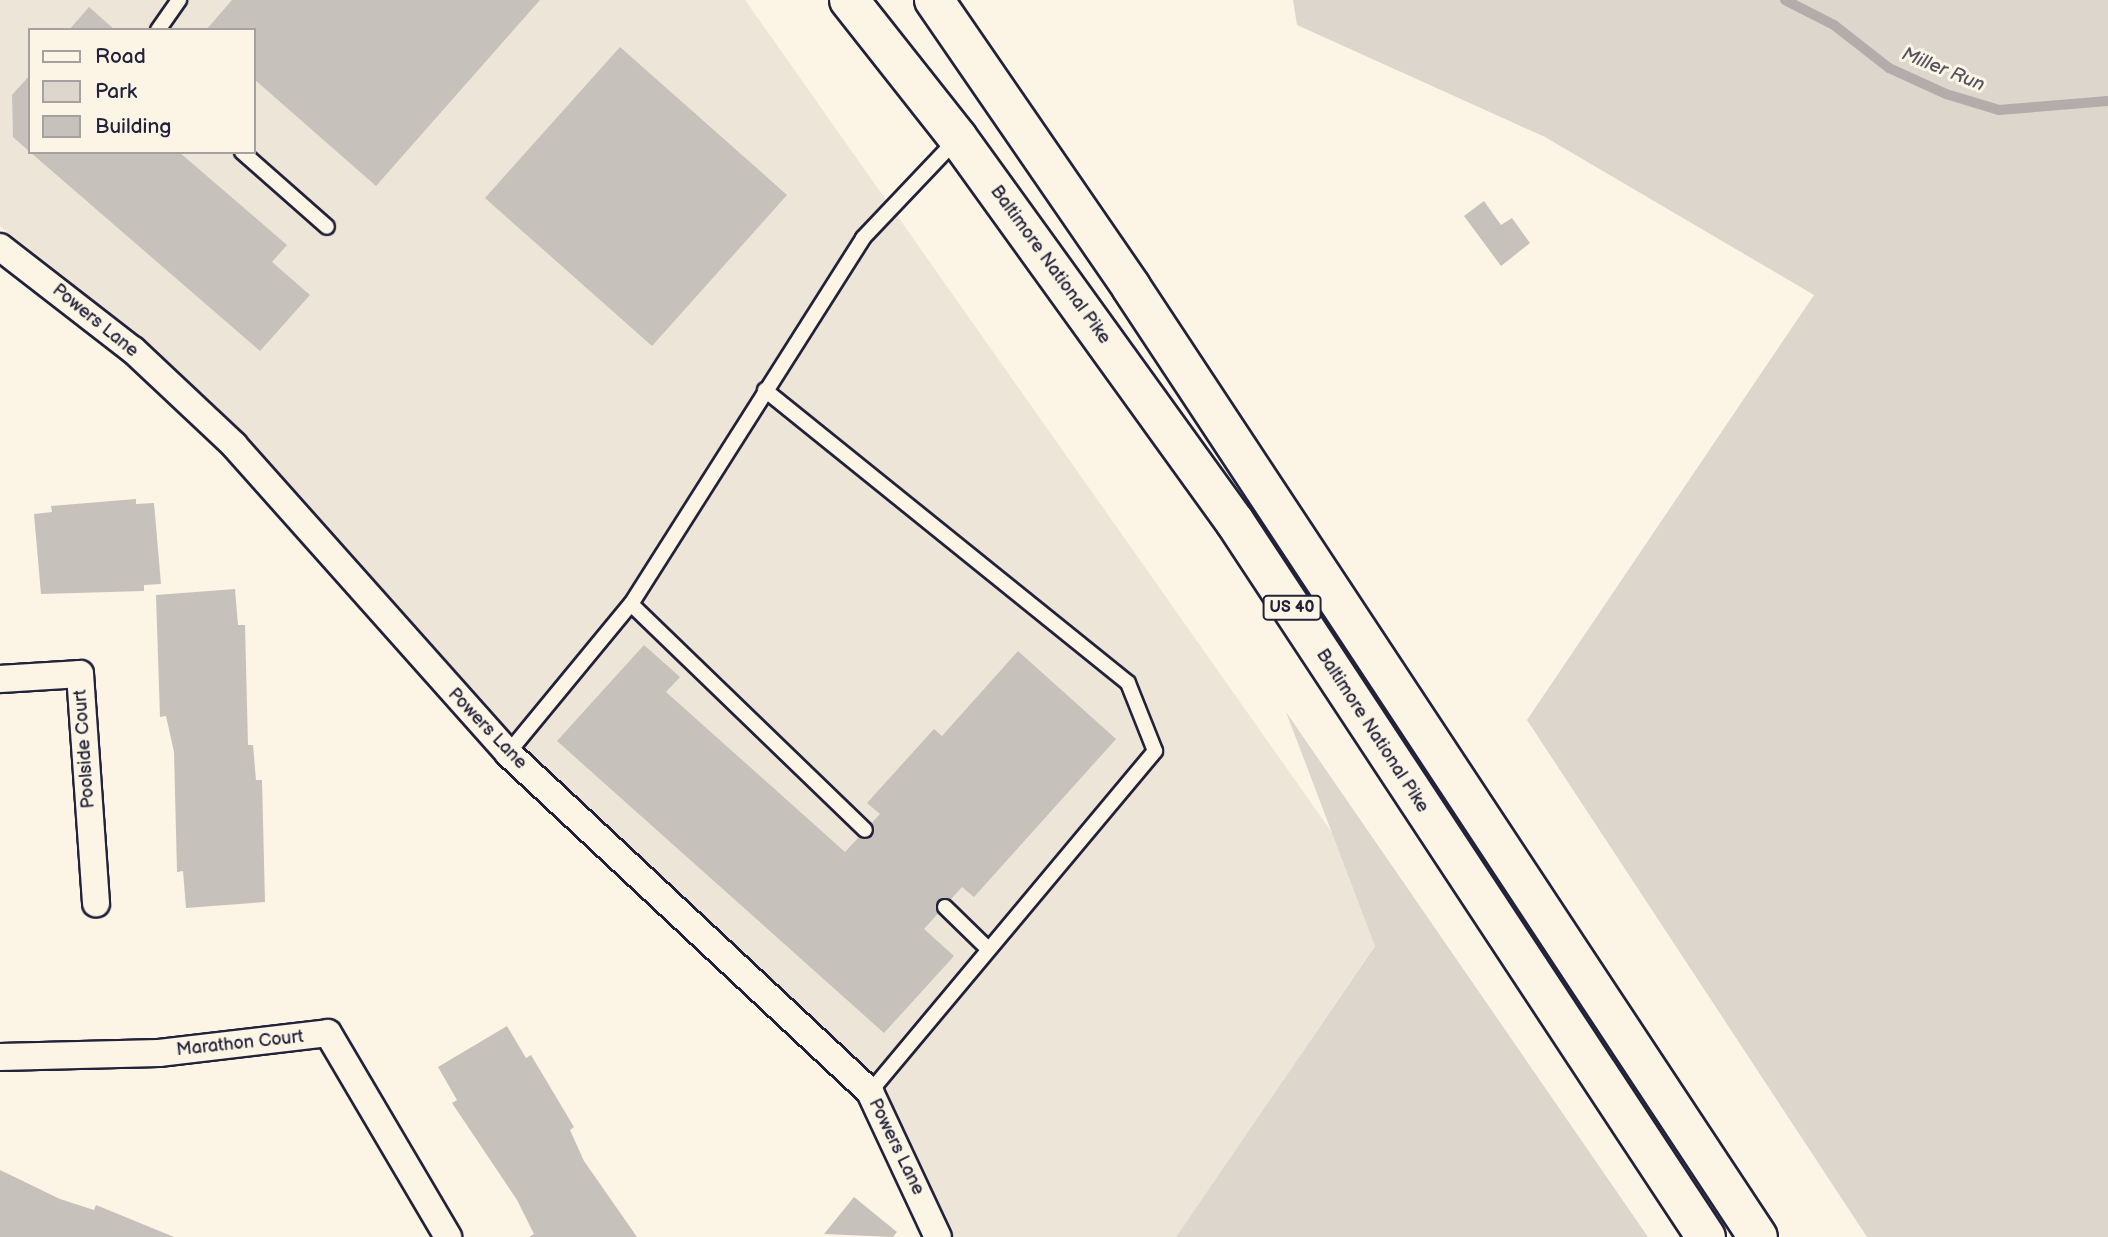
<!DOCTYPE html>
<style>
body{margin:0}
#map{position:relative;width:2108px;height:1237px;overflow:hidden;background:#fcf5e5;font-family:"Balsamiq Sans",sans-serif}
div>[style]{position:absolute}
[style*='--x']{left:calc(var(--x)*1px);top:calc(var(--y)*1px);width:calc(var(--w)*1px);rotate:calc(var(--a)*1deg)}
.built>*{inset:0;background:#ece5d8}
.green>*{inset:0;background:#dcd6cc}
.stream>*{height:10px;margin:-5px;padding:0 5px;transform-origin:5px;border-radius:5px;background:#b2adab}
.building>*{inset:0;background:#c6c1bb}
.roads{filter:drop-shadow(2px 0 #22223b) drop-shadow(-2px 0 #22223b) drop-shadow(0 2px #22223b) drop-shadow(0 -2px #22223b)}
.service>*{height:14px;margin:-7px;padding:0 7px;transform-origin:7px;border-radius:7px;background:#fcf5e5}
.minor>*{height:26px;margin:-13px;padding:0 13px;transform-origin:13px;border-radius:13px;background:#fcf5e5}
.primary>*{height:38px;margin:-19px;padding:0 19px;transform-origin:19px;border-radius:19px;background:#fcf5e5}
span{translate:-50% -50%;white-space:nowrap;text-align:center;line-height:1.15;-webkit-text-stroke:6px #fcf5e5;paint-order:stroke}
.shield-label span{padding:2px 5px;background:#fcf5e5;border:2px solid;border-radius:5px;-webkit-text-stroke-width:0}
.shield-label{font-size:16px;color:#22223b;font-weight:700}
.street-label{font-size:18px;color:#22223b}
.water-label{font-size:19px;color:#545362;font-style:italic}
.legend{position:absolute;left:28px;top:28px;width:228px;height:126px;box-sizing:border-box;background:#fcf5e5;border:2px solid #a5a1a1;margin:0;padding:9px 12px;list-style:none;font-size:21px;color:#22223b}
.legend li{display:flex;align-items:center;gap:14px;height:35px}
.legend b{width:35px;border:2px solid #a5a1a1}
</style>
<div id="map">
<div class="built">
<div style="clip-path:polygon(evenodd,0 0,745px 0,1393px 919px,1176px 1237px,947px 1237px,910px 1148px,531px 763px,242px 434px,141px 338px,0 226px,0 0,30px 30px,254px 30px,254px 152px,30px 152px,30px 30px)"></div>
</div>
<div class="green">
<div style="clip-path:polygon(1293px 0,2108px 0,2108px 1237px,1867px 1237px,1527px 720px,1814px 295px,1545px 137px,1297px 25px)"></div>
<div style="clip-path:polygon(1286px 712px,1648px 1237px,1176px 1237px,1375px 946px)"></div>
</div>
<div class="stream">
<div style="--x:1785;--y:0;--w:55;--a:27"></div>
<div style="--x:1834;--y:25;--w:70;--a:38"></div>
<div style="--x:1889;--y:68;--w:63;--a:24.5"></div>
<div style="--x:1946;--y:94;--w:55;--a:16.8"></div>
<div style="--x:1999;--y:110;--w:109;--a:-4.7"></div>
</div>
<div class="building">
<div style="clip-path:polygon(232px 0,540px 0,376px 186px,254px 79px,254px 30px,206px 30px)"></div>
<div style="clip-path:polygon(89px 7px,115px 30px,69px 30px)"></div>
<div style="clip-path:polygon(620px 47px,787px 195px,652px 346px,485px 198px)"></div>
<div style="clip-path:polygon(30px 75px,30px 152px,13px 137px,12px 95px)"></div>
<div style="clip-path:polygon(30px 152px,179px 152px,287px 245px,272px 262px,310px 295px,260px 351px)"></div>
<div style="clip-path:polygon(1484px 201px,1501px 225px,1512px 218px,1530px 243px,1501px 266px,1464px 216px)"></div>
<div style="clip-path:polygon(136px 499px,136px 504px,154px 503px,161px 584px,144px 585px,144px 591px,41px 594px,34px 514px,52px 512px,51px 506px)"></div>
<div style="clip-path:polygon(235px 589px,238px 625px,245px 625px,248px 745px,253px 745px,256px 780px,262px 780px,265px 902px,186px 908px,183px 871px,177px 872px,174px 752px,166px 716px,160px 717px,156px 595px)"></div>
<div style="clip-path:polygon(644px 645px,680px 677px,666px 692px,845px 852px,880px 814px,867px 803px,934px 729px,942px 736px,1018px 651px,1116px 739px,974px 897px,962px 887px,924px 929px,954px 956px,884px 1033px,557px 741px)"></div>
<div style="clip-path:polygon(507px 1026px,526px 1058px,531px 1055px,574px 1127px,570px 1130px,584px 1161px,637px 1237px,529px 1237px,534px 1234px,517px 1200px,452px 1103px,457px 1100px,438px 1067px)"></div>
<div style="clip-path:polygon(0 1170px,60px 1199px,94px 1210px,96px 1205px,174px 1237px,0 1237px)"></div>
<div style="clip-path:polygon(854px 1197px,897px 1232px,893px 1237px,824px 1234px)"></div>
</div>
<div class="roads">
<div class="service">
<div style="--x:158;--y:30;--w:37;--a:-55"></div>
<div style="--x:242;--y:152;--w:113;--a:41.4"></div>
<div style="--x:765;--y:390;--w:466;--a:38.9"></div>
<div style="--x:1128;--y:683;--w:73;--a:68.3"></div>
<div style="--x:1155;--y:751;--w:444;--a:129.9"></div>
<div style="--x:631;--y:604;--w:325;--a:44"></div>
<div style="--x:508;--y:753;--w:193;--a:-50.5"></div>
<div style="--x:631;--y:604;--w:433;--a:-57.6"></div>
<div style="--x:863;--y:238;--w:137;--a:-46.5"></div>
<div style="--x:945;--y:907;--w:57;--a:44.3"></div>
</div>
<div class="minor">
<div style="--x:0;--y:247;--w:168;--a:37.8"></div>
<div style="--x:133;--y:350;--w:139;--a:43.2"></div>
<div style="--x:234;--y:445;--w:412;--a:48.3"></div>
<div style="--x:508;--y:753;--w:496;--a:43.1"></div>
<div style="--x:870;--y:1092;--w:160;--a:64.9"></div>
<div style="--x:0;--y:679;--w:80;--a:-3.6"></div>
<div style="--x:80;--y:674;--w:230;--a:86"></div>
<div style="--x:0;--y:1057;--w:159;--a:-1.4"></div>
<div style="--x:159;--y:1053;--w:170;--a:-6.7"></div>
<div style="--x:328;--y:1033;--w:237;--a:59.5"></div>
</div>
<div class="primary">
<div style="--x:849;--y:0;--w:176;--a:51.7"></div>
<div style="--x:958;--y:138;--w:473;--a:54.2"></div>
<div style="--x:1235;--y:522;--w:856;--a:56.63"></div>
<div style="--x:934;--y:0;--w:348;--a:55.5"></div>
<div style="--x:1131;--y:287;--w:1138;--a:56.58"></div>
</div>
</div>
<div class="shield-label">
<span style="left:1292px;top:608px">US 40</span>
</div>
<div class="street-label">
<span style="left:1050px;top:265px;rotate:54deg">Baltimore National Pike</span>
<span style="left:95px;top:321px;rotate:39deg">Powers Lane</span>
<span style="left:487px;top:729px;rotate:46deg">Powers Lane</span>
<span style="left:1372px;top:731px;rotate:57deg">Baltimore National Pike</span>
<span style="left:85px;top:749px;rotate:-94deg">Poolside Court</span>
<span style="left:240px;top:1044px;rotate:-6deg">Marathon Court</span>
<span style="left:896px;top:1147px;rotate:64deg">Powers Lane</span>
</div>
<div class="water-label">
<span style="left:1943px;top:70px;rotate:22deg">Miller Run</span>
</div>
<ul class="legend">
<li><b style="height:9px;background:#fcf5e5"></b>Road</li>
<li><b style="height:19px;background:#dcd6cc"></b>Park</li>
<li><b style="height:19px;background:#c6c1bb"></b>Building</li>
</ul>
</div>
